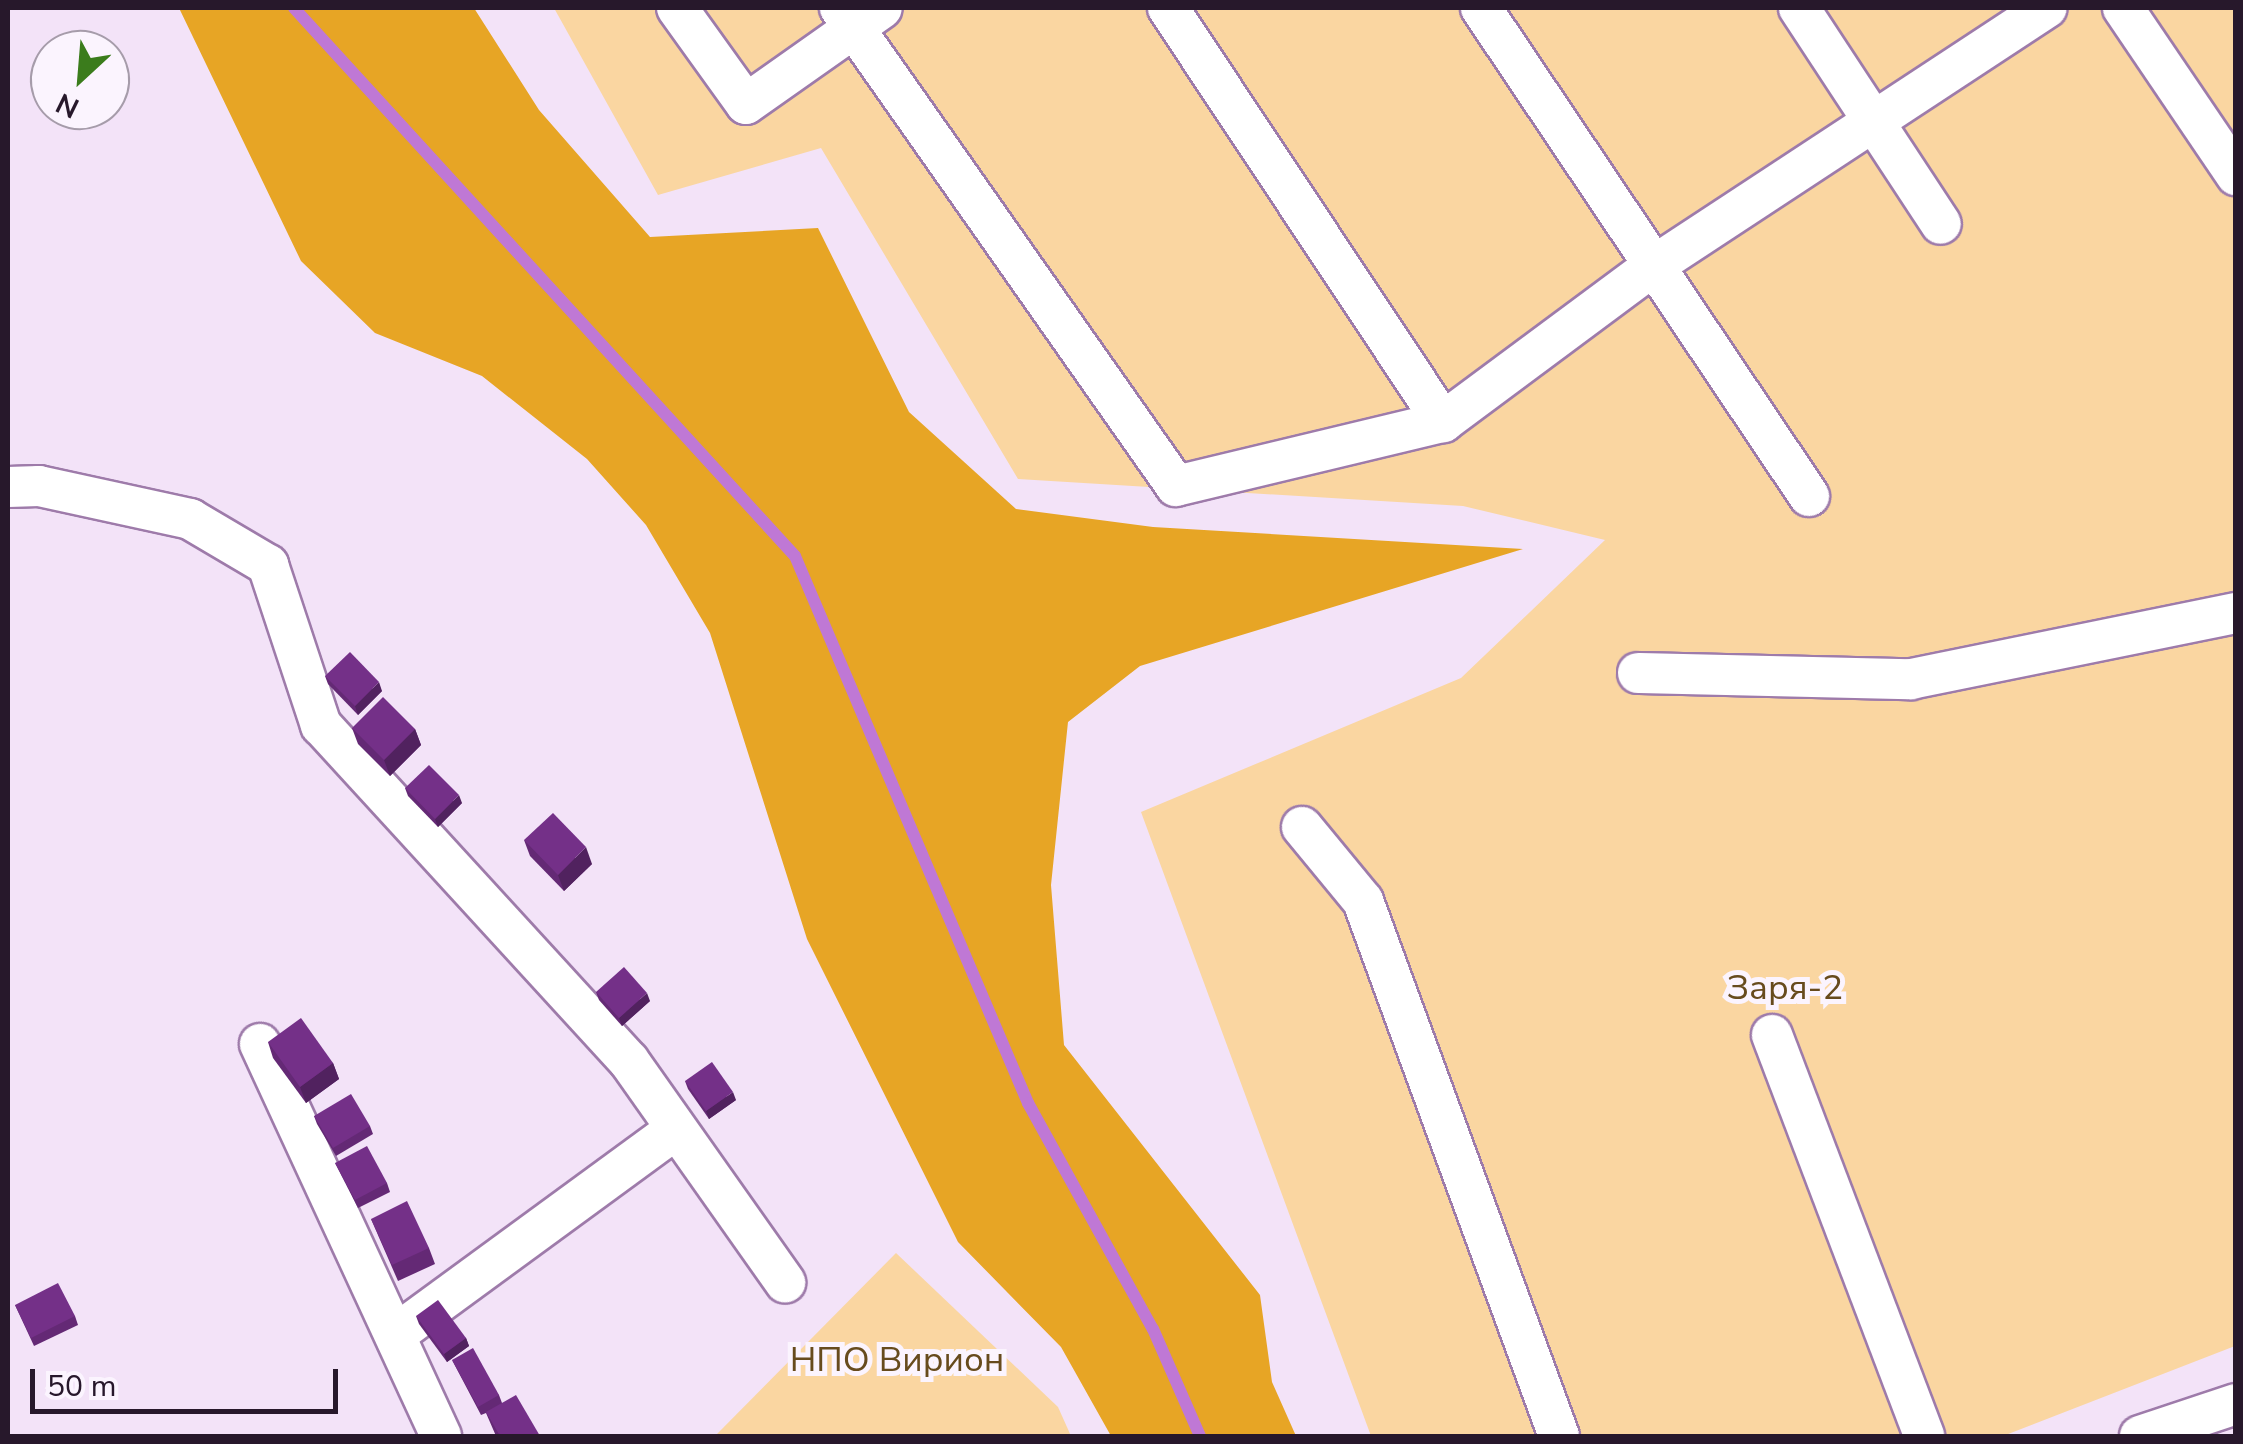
<!DOCTYPE html>
<meta charset="utf-8">
<style>
body{margin:0}
#map{position:relative;width:2243px;height:1444px;overflow:hidden;background:#f3e3f8;font-family:"Nunito Sans",sans-serif}
div>[style]{position:absolute}
[style*='--x']{left:calc(var(--x)*1px);top:calc(var(--y)*1px);width:calc(var(--w)*1px);rotate:calc(var(--a)*1deg)}
.green>*{inset:0;background:#fad6a1}
.forest>*{inset:0;background:#e7a525}
.stream>*{height:12px;margin:-6px;padding:0 6px;transform-origin:6px;border-radius:6px;background:#bf78d5}
.roads{filter:drop-shadow(2px 0 #9e7baa) drop-shadow(-2px 0 #9e7baa) drop-shadow(0 2px #9e7baa) drop-shadow(0 -2px #9e7baa)}
.minor>*{height:40px;margin:-20px;padding:0 20px;transform-origin:20px;border-radius:20px;background:#fff}
.wall>*{inset:0;background:#642975}
.shaded-wall>*{inset:0;background:#51225f}
.building>*{inset:0;background:#743088}
span{translate:-50% -50%;white-space:nowrap;text-align:center;line-height:1.15;-webkit-text-stroke:10px #fbf4fe;paint-order:stroke}
.park-label{font-size:35px;color:#674b1d}
.frame{position:absolute;inset:0;border:10px solid #27182b;pointer-events:none}
.north{position:absolute;left:30px;top:30px;width:100px;height:100px;box-sizing:border-box;background:#fbf4fe;border:2px solid #a69caa;border-radius:50%;rotate:206deg;font-size:28px;font-weight:700;line-height:40px;text-align:center;color:#27182b}
.north::after{content:'';display:block;margin:auto;width:35px;height:45px;background:#3b7c1c;clip-path:polygon(50% 0,100% 100%,50% 72%,0 100%)}
.scale{position:absolute;left:30px;top:1369px;width:308px;height:45px;box-sizing:border-box;border:5px solid #27182b;border-top:0;padding-left:12px;font-size:30px;line-height:35px;white-space:nowrap;color:#27182b;-webkit-text-stroke:8px #fbf4fe;paint-order:stroke}
</style>
<div id="map">
<div class="green">
<div style="clip-path:polygon(554px 8px,2235px 8px,2235px 1346px,2003px 1436px,1371px 1436px,1141px 812px,1461px 678px,1605px 540px,1463px 506px,1018px 479px,821px 148px,658px 195px)"></div>
<div style="clip-path:polygon(896px 1253px,1058px 1407px,1071px 1436px,715px 1436px)"></div>
</div>
<div class="forest">
<div style="clip-path:polygon(179px 8px,474px 8px,539px 110px,650px 237px,818px 228px,909px 412px,1016px 509px,1153px 527px,1523px 549px,1140px 666px,1068px 722px,1051px 885px,1064px 1045px,1260px 1295px,1272px 1382px,1296px 1436px,1111px 1436px,1061px 1347px,958px 1242px,807px 939px,710px 633px,646px 525px,587px 459px,482px 376px,375px 333px,301px 261px)"></div>
</div>
<div class="stream">
<div style="--x:294;--y:8;--w:742;--a:47.57"></div>
<div style="--x:795;--y:556;--w:595;--a:66.93"></div>
<div style="--x:1028;--y:1103;--w:258;--a:61.1"></div>
<div style="--x:1153;--y:1329;--w:117;--a:66.3"></div>
</div>
<div class="roads">
<div class="minor">
<div style="--x:677;--y:8;--w:118;--a:54.3"></div>
<div style="--x:746;--y:104;--w:166;--a:-35.2"></div>
<div style="--x:840;--y:8;--w:584;--a:54.9"></div>
<div style="--x:1176;--y:486;--w:275;--a:-13.5"></div>
<div style="--x:1443;--y:422;--w:260;--a:-36.6"></div>
<div style="--x:1652;--y:267;--w:472;--a:-33.3"></div>
<div style="--x:1168;--y:8;--w:497;--a:56.4"></div>
<div style="--x:1481;--y:8;--w:588;--a:56.09"></div>
<div style="--x:1799;--y:8;--w:258;--a:56.7"></div>
<div style="--x:2123;--y:8;--w:202;--a:55.9"></div>
<div style="--x:8;--y:487;--w:31;--a:-2"></div>
<div style="--x:39;--y:486;--w:155;--a:12.3"></div>
<div style="--x:190;--y:519;--w:91;--a:30.5"></div>
<div style="--x:268;--y:565;--w:169;--a:71.7"></div>
<div style="--x:321;--y:725;--w:456;--a:47.5"></div>
<div style="--x:629;--y:1061;--w:271;--a:54.8"></div>
<div style="--x:1638;--y:673;--w:273;--a:1.3"></div>
<div style="--x:1911;--y:679;--w:332;--a:-11.5"></div>
<div style="--x:1302;--y:827;--w:96;--a:50.5"></div>
<div style="--x:1363;--y:901;--w:570;--a:69.88"></div>
<div style="--x:1772;--y:1035;--w:429;--a:69.2"></div>
<div style="--x:260;--y:1044;--w:432;--a:65.2"></div>
<div style="--x:396;--y:1334;--w:346;--a:-36.2"></div>
<div style="--x:2140;--y:1436;--w:101;--a:-18.4"></div>
</div>
</div>
<div class="wall">
<div style="clip-path:polygon(325px 676px,382px 691px,358px 715px,328px 684px)"></div>
<div style="clip-path:polygon(352px 728px,415px 729px,421px 745px,390px 776px,358px 744px)"></div>
<div style="clip-path:polygon(405px 788px,462px 803px,438px 827px,408px 796px)"></div>
<div style="clip-path:polygon(524px 840px,592px 864px,564px 891px,530px 856px)"></div>
<div style="clip-path:polygon(596px 992px,650px 1001px,622px 1026px,599px 1000px)"></div>
<div style="clip-path:polygon(268px 1042px,333px 1063px,339px 1079px,306px 1103px,273px 1058px)"></div>
<div style="clip-path:polygon(685px 1081px,736px 1100px,709px 1119px,688px 1089px)"></div>
<div style="clip-path:polygon(314px 1116px,370px 1126px,373px 1134px,336px 1156px,317px 1124px)"></div>
<div style="clip-path:polygon(335px 1163px,387px 1183px,390px 1192px,358px 1208px)"></div>
<div style="clip-path:polygon(371px 1219px,429px 1248px,435px 1264px,398px 1281px)"></div>
<div style="clip-path:polygon(15px 1305px,75px 1316px,78px 1325px,34px 1346px)"></div>
<div style="clip-path:polygon(416px 1316px,466px 1338px,469px 1346px,447px 1362px,419px 1324px)"></div>
<div style="clip-path:polygon(452px 1360px,499px 1395px,502px 1403px,540px 1436px,496px 1436px,486px 1413px,481px 1415px)"></div>
</div>
<div class="shaded-wall">
<div style="clip-path:polygon(379px 682px,382px 691px,358px 715px,355px 706px)"></div>
<div style="clip-path:polygon(415px 729px,421px 745px,390px 776px,384px 760px)"></div>
<div style="clip-path:polygon(459px 795px,462px 803px,438px 827px,435px 819px)"></div>
<div style="clip-path:polygon(586px 847px,592px 864px,564px 891px,558px 875px)"></div>
<div style="clip-path:polygon(647px 993px,650px 1001px,622px 1026px,619px 1018px)"></div>
<div style="clip-path:polygon(333px 1063px,339px 1079px,306px 1103px,300px 1087px)"></div>
<div style="clip-path:polygon(733px 1092px,736px 1100px,709px 1119px,706px 1111px)"></div>
<div style="clip-path:polygon(466px 1338px,469px 1346px,447px 1362px,444px 1354px)"></div>
</div>
<div class="building">
<div style="clip-path:polygon(350px 652px,379px 682px,355px 706px,325px 676px)"></div>
<div style="clip-path:polygon(383px 697px,415px 729px,384px 760px,352px 728px)"></div>
<div style="clip-path:polygon(429px 765px,459px 795px,435px 819px,405px 788px)"></div>
<div style="clip-path:polygon(553px 813px,586px 847px,558px 875px,524px 840px)"></div>
<div style="clip-path:polygon(624px 967px,647px 993px,619px 1018px,596px 992px)"></div>
<div style="clip-path:polygon(301px 1018px,333px 1063px,300px 1087px,268px 1042px)"></div>
<div style="clip-path:polygon(712px 1062px,733px 1092px,706px 1111px,685px 1081px)"></div>
<div style="clip-path:polygon(351px 1094px,370px 1126px,333px 1148px,314px 1116px)"></div>
<div style="clip-path:polygon(367px 1146px,387px 1183px,355px 1200px,335px 1163px)"></div>
<div style="clip-path:polygon(407px 1201px,429px 1248px,392px 1265px,371px 1219px)"></div>
<div style="clip-path:polygon(58px 1283px,75px 1316px,31px 1338px,15px 1305px)"></div>
<div style="clip-path:polygon(438px 1300px,466px 1338px,444px 1354px,416px 1316px)"></div>
<div style="clip-path:polygon(473px 1348px,499px 1395px,478px 1407px,452px 1360px)"></div>
<div style="clip-path:polygon(516px 1395px,540px 1436px,500px 1436px,486px 1412px)"></div>
</div>
<div class="park-label">
<span style="left:1785px;top:988px">Заря-2</span>
<span style="left:897px;top:1360px">НПО Вирион</span>
</div>
<div class="frame"></div>
<div class="north">N</div>
<div class="scale">50 m</div>
</div>
